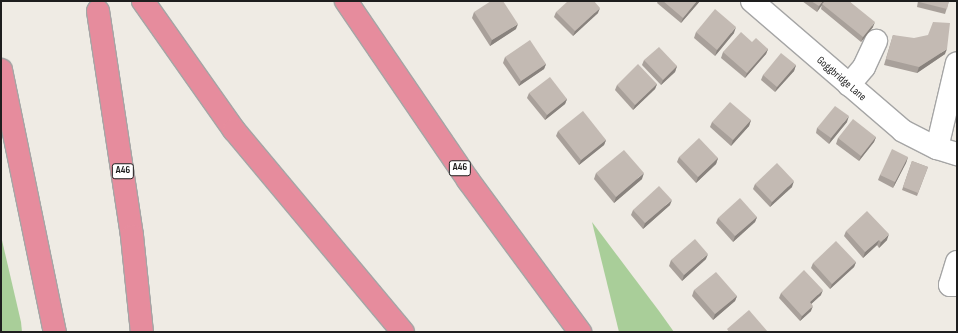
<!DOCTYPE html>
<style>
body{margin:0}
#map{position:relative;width:958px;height:333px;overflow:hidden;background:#efebe4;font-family:"Sofia Sans Condensed",sans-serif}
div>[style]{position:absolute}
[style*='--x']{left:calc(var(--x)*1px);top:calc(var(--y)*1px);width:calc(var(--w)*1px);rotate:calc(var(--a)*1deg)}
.forest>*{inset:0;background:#a9ce99}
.roads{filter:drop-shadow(1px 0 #a5a5a5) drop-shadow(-1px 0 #a5a5a5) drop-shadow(0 1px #a5a5a5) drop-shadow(0 -1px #a5a5a5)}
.minor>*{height:22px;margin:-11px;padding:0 11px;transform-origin:11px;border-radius:11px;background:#fff}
.highway>*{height:22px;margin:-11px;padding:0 11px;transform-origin:11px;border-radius:11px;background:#e68c9d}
.wall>*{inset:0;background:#a8a09a}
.shaded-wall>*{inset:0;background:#88827d}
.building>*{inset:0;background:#c3bab3}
span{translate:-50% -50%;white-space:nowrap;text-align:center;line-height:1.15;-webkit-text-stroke:4px #fff;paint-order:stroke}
.shield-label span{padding:1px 3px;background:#fff;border:1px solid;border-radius:3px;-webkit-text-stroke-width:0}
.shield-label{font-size:10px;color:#1e1e1e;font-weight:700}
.street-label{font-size:11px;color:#1e1e1e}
.frame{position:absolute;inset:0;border:2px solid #1e1e1e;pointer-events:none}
</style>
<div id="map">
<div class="forest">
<div style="clip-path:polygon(592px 222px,659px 311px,674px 332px,619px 332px)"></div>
<div style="clip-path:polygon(1px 236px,21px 322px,22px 332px,1px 332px)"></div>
</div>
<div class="roads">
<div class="minor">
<div style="--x:752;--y:1;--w:199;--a:40.7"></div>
<div style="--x:903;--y:131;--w:38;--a:27"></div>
<div style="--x:937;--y:148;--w:21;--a:17"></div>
<div style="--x:849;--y:85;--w:23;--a:-50"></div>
<div style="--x:864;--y:67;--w:29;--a:-65"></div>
<div style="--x:937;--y:148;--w:87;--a:-76.8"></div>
<div style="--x:957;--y:262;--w:24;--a:107"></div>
<div style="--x:950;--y:285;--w:7;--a:0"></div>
</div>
<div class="highway">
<div style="--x:143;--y:1;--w:158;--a:54.8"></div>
<div style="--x:234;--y:130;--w:263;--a:50.1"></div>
<div style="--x:346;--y:1;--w:217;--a:55.7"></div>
<div style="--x:468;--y:180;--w:189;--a:53.6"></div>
<div style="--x:98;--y:11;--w:228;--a:81.4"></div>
<div style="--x:132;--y:236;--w:97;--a:84.1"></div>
<div style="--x:1;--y:70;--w:268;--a:78.4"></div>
</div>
</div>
<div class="wall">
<div style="clip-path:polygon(658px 1px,700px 1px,681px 23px,657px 3px)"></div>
<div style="clip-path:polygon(802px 1px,849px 1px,873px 27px,861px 42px,821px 9px,822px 4px,817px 12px)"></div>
<div style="clip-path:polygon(918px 1px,949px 1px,945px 14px,917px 7px)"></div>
<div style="clip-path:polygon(474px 12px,516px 29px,490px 46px,472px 18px)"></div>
<div style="clip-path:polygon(556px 12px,598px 13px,573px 36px,554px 17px)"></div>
<div style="clip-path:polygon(696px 32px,734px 33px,715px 56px,694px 38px)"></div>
<div style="clip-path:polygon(893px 35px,945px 54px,917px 73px,884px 65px)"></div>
<div style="clip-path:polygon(752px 42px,768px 49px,766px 54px,745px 78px,721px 58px,723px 52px)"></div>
<div style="clip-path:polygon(505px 57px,546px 64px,544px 69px,519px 86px,503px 63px)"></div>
<div style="clip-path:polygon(644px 60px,677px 66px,675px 72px,661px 85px,642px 65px)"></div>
<div style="clip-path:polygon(796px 65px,794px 71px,775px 92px,761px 80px,763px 75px)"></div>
<div style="clip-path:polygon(657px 84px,655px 89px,633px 110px,615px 90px,617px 85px)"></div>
<div style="clip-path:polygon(529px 93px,567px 99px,565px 104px,545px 120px,527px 98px)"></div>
<div style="clip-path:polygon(751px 120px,749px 126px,731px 146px,710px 127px,712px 122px)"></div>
<div style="clip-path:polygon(847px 122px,829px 144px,816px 133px,817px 128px)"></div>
<div style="clip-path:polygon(558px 131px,606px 140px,604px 145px,579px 165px,556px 136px)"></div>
<div style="clip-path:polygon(876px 137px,874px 142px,859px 161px,836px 144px,838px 138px)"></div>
<div style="clip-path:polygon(679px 157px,718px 158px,716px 164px,696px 183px,677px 162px)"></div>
<div style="clip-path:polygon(908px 157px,906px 163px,893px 188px,878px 180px,880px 175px)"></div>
<div style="clip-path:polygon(912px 161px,928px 167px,917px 196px,902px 190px)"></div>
<div style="clip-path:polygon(596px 173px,642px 179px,614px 203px,594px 179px)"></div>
<div style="clip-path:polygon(755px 184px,792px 187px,770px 207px,753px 189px)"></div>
<div style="clip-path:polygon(670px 205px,643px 229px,631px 215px,633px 210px)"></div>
<div style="clip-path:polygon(757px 217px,755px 222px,733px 242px,716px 223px,718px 218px)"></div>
<div style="clip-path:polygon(846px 231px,887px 240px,879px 248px,877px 245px,863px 258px,844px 236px)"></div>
<div style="clip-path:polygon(706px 259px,682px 281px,669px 266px,671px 260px)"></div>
<div style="clip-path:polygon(856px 262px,854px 267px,830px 289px,811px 268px,813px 263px)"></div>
<div style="clip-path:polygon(694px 290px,737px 296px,735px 301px,713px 320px,692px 296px)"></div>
<div style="clip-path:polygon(781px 293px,821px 295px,811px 304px,811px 311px,800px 321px,779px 298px)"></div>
</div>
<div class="shaded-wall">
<div style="clip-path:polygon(697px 1px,700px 1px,681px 23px,683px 18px)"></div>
<div style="clip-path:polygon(823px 1px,825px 1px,817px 12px,819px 6px)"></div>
<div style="clip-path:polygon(600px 8px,598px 13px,573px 36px,575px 31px)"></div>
<div style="clip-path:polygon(875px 22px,873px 27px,861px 42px,863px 37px)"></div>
<div style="clip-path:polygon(518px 24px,516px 29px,490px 46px,492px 40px)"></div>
<div style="clip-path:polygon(736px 27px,734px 33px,715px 56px,717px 50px)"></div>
<div style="clip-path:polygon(768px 49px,766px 54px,745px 78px,747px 73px)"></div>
<div style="clip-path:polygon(947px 49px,945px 54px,917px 73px,919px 67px)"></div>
<div style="clip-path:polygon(546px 64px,544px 69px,519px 86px,521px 81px)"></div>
<div style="clip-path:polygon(796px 65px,794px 71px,775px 92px,777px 87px)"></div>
<div style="clip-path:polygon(677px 66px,675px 72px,661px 85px,663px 80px)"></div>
<div style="clip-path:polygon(657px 84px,655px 89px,633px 110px,635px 105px)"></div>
<div style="clip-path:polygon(567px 99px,565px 104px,545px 120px,547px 115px)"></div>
<div style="clip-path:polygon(849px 116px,847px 122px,829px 144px,831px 138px)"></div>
<div style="clip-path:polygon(751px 120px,749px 126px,731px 146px,733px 140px)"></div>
<div style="clip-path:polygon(876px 137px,874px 142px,859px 161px,861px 156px)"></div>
<div style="clip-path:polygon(606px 140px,604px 145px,579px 165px,581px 160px)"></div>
<div style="clip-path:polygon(908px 157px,906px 163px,893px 188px,895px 182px)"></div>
<div style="clip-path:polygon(718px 158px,716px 164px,696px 183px,698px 177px)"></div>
<div style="clip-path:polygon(644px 173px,642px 179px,614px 203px,616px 197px)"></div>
<div style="clip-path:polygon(794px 181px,792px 187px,770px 207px,772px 202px)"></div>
<div style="clip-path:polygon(672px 200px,670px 205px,643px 229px,645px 223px)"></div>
<div style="clip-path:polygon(757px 217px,755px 222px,733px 242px,735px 236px)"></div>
<div style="clip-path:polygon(889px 234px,887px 240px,879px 248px,881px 242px)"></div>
<div style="clip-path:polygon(879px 240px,877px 245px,863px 258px,865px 252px)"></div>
<div style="clip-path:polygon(708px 254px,706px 259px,682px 281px,684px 275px)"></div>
<div style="clip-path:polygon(856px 262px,854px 267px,830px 289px,832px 284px)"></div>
<div style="clip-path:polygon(823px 290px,821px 295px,808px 307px,810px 302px)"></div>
<div style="clip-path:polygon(737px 296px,735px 301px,713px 320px,715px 314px)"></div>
<div style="clip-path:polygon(813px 306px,811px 311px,800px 321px,802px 316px)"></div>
</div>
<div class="building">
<div style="clip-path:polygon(491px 1px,503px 1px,518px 24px,492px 40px,474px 12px)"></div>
<div style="clip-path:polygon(568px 1px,594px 1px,600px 8px,575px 31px,556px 12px)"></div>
<div style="clip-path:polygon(663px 1px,697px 1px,683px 18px)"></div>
<div style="clip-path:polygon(811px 1px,823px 1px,819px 6px)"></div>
<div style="clip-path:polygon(825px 1px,849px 1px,875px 22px,863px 37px,822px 4px)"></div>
<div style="clip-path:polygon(919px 1px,949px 1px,947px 9px,919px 2px)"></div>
<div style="clip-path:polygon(715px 9px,736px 27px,717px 50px,696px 32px)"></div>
<div style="clip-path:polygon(933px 22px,950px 23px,947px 49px,919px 67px,886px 59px,893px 35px,914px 38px,928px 35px)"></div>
<div style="clip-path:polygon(741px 32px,752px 42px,756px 38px,768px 49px,747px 73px,723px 52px)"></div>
<div style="clip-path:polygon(530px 40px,546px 64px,521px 81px,505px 57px)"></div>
<div style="clip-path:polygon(659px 47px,677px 66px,663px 80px,644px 60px)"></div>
<div style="clip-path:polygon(781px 53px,796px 65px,777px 87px,763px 75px)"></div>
<div style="clip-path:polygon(638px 64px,657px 84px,635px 105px,617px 85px)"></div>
<div style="clip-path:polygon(550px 77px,567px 99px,547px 115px,529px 93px)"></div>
<div style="clip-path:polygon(730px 102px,751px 120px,733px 140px,712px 122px)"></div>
<div style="clip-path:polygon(835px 106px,849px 116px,831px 138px,817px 128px)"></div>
<div style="clip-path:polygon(583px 111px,606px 140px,581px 160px,558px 131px)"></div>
<div style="clip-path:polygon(853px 119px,876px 137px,861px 156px,838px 138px)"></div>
<div style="clip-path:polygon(699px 138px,718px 158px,698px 177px,679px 157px)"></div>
<div style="clip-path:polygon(892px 149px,908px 157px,895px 182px,880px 175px)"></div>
<div style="clip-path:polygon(624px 150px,644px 173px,616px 197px,596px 173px)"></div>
<div style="clip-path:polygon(912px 161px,928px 167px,918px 193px,903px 187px)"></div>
<div style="clip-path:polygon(777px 163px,794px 181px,772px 202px,755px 184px)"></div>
<div style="clip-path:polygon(659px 186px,672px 200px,645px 223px,633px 210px)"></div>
<div style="clip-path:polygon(740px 198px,757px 217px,735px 236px,718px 218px)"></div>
<div style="clip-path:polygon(867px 211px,889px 234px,881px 242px,879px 240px,865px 252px,846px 231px)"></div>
<div style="clip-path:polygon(695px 239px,708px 254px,684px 275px,671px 260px)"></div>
<div style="clip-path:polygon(836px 241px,856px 262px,832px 284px,813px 263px)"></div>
<div style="clip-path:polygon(804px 270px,823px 290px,810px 302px,813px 306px,802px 316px,781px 293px)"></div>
<div style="clip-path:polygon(716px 272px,737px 296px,715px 314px,694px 290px)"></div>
<div style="clip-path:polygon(749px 310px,768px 332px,729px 332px,727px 329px)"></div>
</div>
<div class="shield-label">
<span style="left:460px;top:168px">A46</span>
<span style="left:123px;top:171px">A46</span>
</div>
<div class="street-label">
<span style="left:841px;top:79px;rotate:41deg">Goggbridge Lane</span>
</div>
<div class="frame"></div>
</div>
